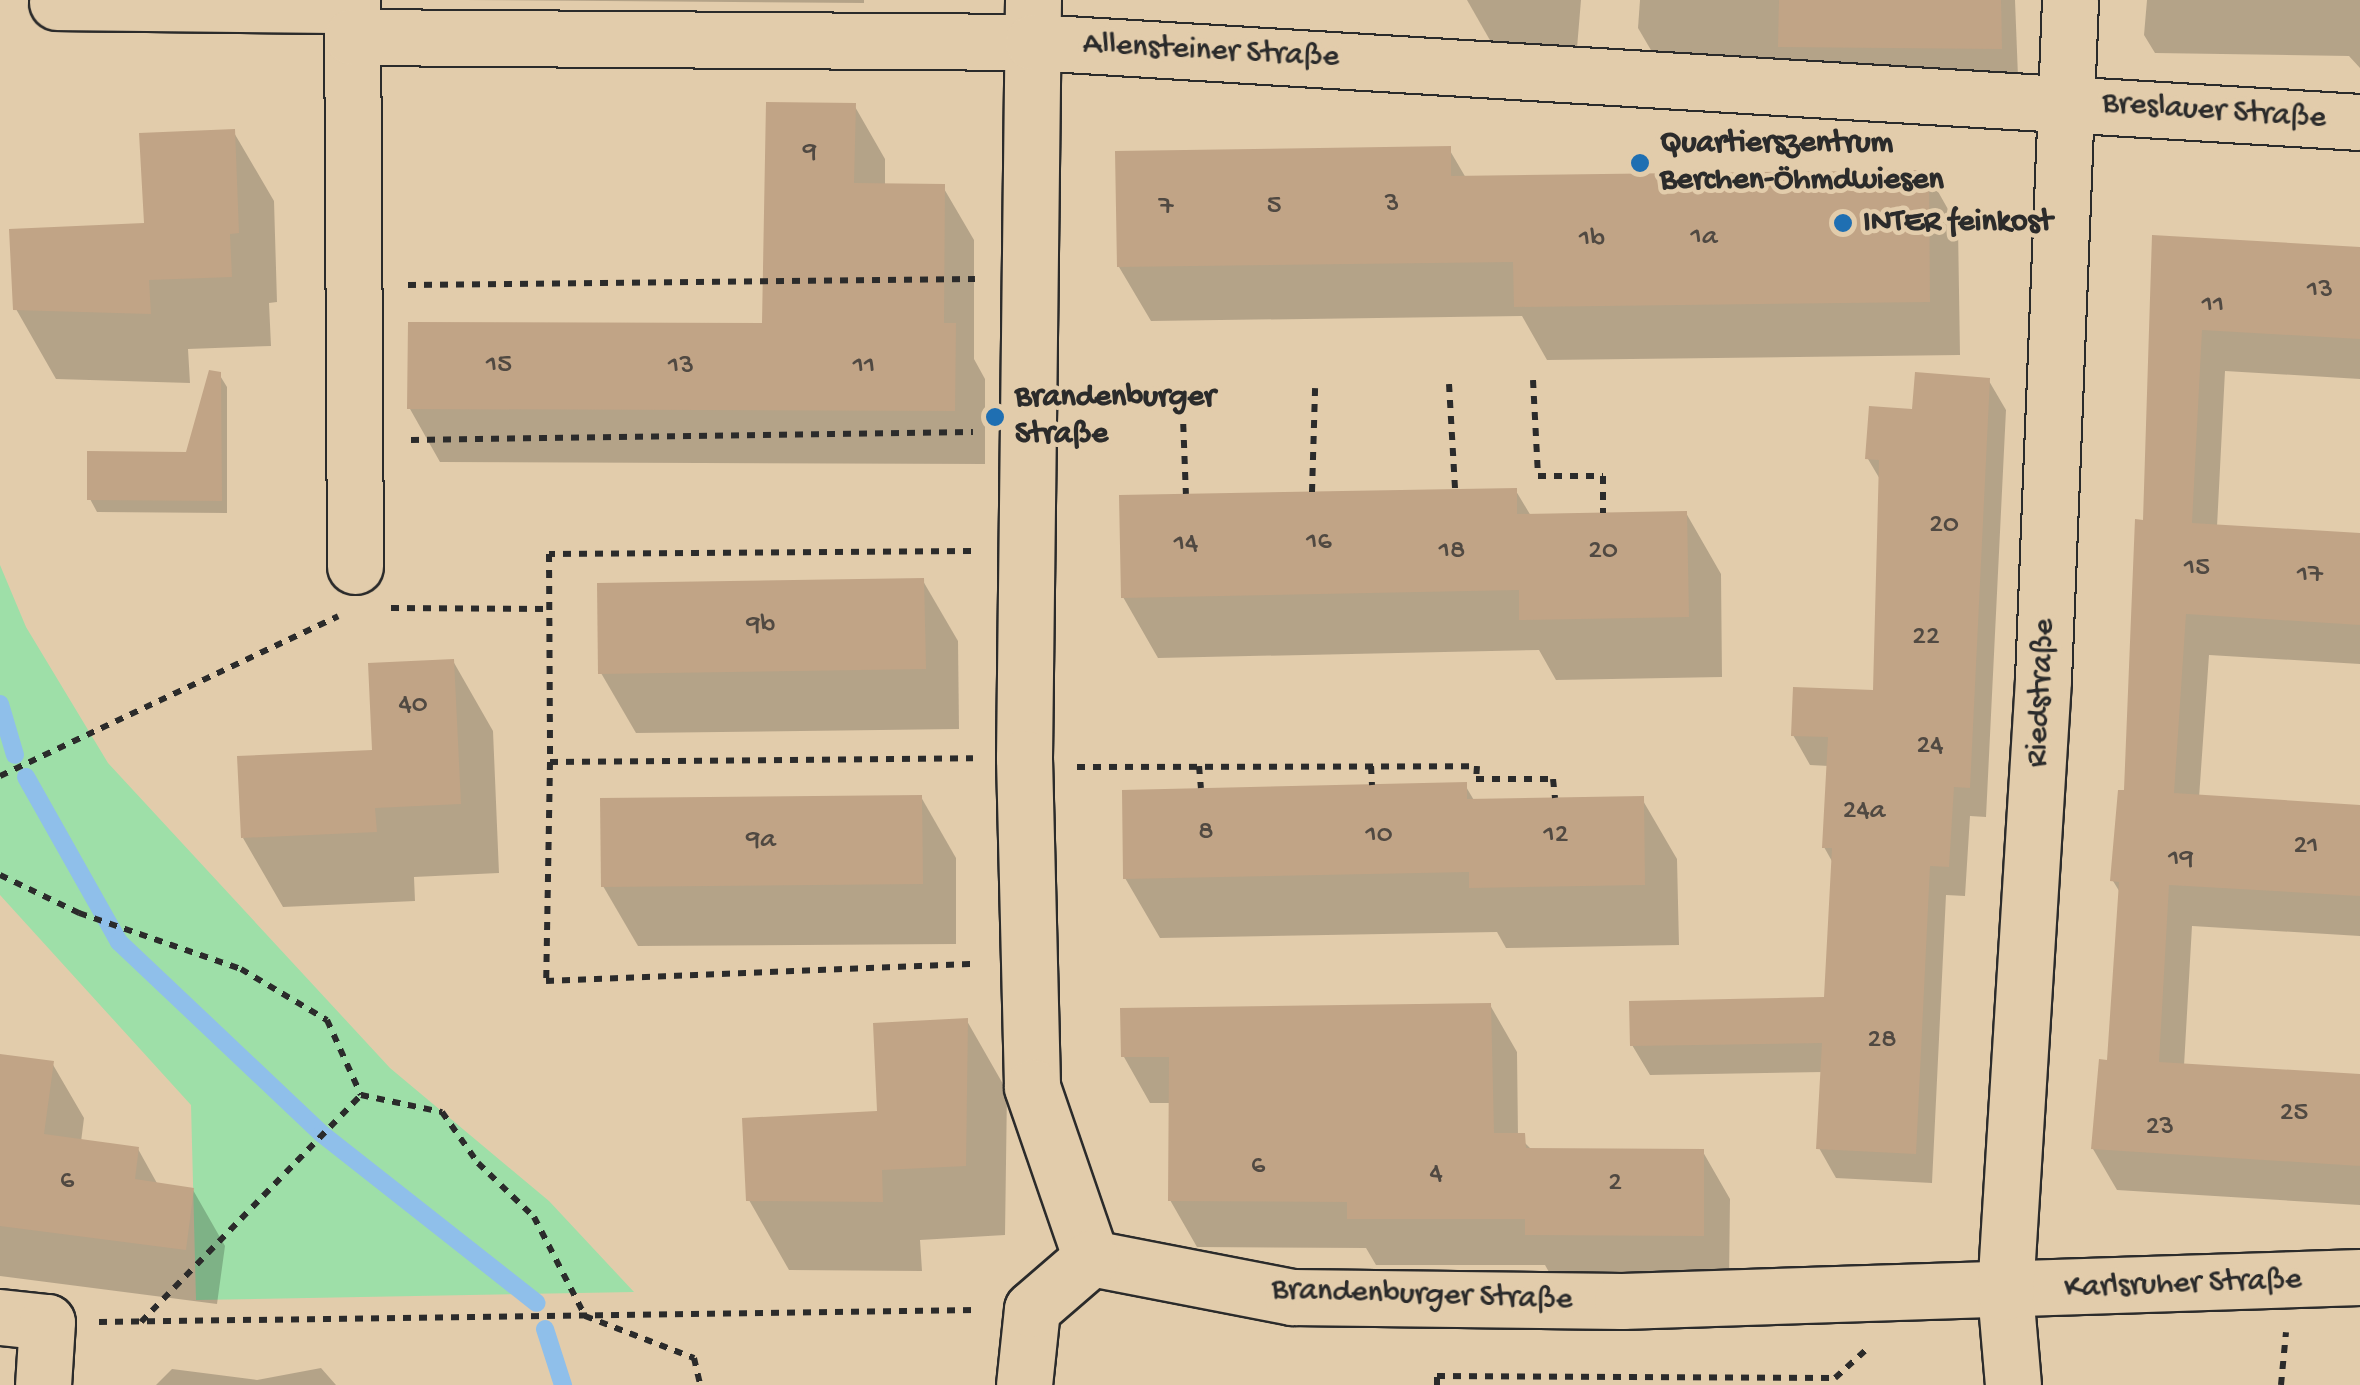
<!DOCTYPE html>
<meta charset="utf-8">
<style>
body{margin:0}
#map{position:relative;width:2360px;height:1385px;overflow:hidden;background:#e2ccab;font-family:"Gochi Hand",sans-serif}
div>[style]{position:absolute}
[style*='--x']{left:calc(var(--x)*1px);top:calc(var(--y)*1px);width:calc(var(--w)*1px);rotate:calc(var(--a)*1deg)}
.green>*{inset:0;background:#9edfa8}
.shadow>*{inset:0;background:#0003}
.stream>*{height:18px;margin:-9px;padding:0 9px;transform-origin:9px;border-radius:9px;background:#8fbfea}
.building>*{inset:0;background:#c1a486}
.path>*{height:6px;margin-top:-3px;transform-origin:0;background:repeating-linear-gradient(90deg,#2b2b2b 0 8px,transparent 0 16px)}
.roads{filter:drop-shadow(2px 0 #2b2b2b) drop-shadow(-2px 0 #2b2b2b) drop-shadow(0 2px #2b2b2b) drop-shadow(0 -2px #2b2b2b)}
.minor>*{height:55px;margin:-27.5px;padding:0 27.5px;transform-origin:27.5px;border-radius:27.5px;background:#e2ccab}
.dots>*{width:28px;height:28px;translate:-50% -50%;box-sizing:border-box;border:5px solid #e2ccab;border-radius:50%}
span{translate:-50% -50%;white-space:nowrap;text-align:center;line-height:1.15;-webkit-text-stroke:9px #e2ccab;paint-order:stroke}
.number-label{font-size:28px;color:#504942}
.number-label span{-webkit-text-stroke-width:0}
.street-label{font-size:32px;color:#2b2b2b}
.poi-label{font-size:32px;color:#2b2b2b;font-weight:700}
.left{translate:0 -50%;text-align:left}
</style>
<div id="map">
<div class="green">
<div style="clip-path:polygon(0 565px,26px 627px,108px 763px,390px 1068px,549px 1201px,634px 1292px,196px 1300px,191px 1105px,0 895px)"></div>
</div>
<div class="shadow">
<div style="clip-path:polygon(464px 0,864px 0,864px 3px)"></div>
<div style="clip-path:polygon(1467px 0,1581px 0,1577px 48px,1491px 42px)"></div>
<div style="clip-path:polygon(1640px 0,2015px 0,2018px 77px,1655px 57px,1638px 28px)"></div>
<div style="clip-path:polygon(2147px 0,2360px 0,2360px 68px,2349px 56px,2155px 53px,2144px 35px)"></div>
<div style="clip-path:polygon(854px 105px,885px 159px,885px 186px,943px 187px,974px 240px,974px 359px,985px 379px,985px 464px,440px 462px,410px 409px,765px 325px)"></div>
<div style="clip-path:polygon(233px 131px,274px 201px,277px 302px,269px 303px,271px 346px,188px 349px,190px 383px,56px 379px,16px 309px,146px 225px)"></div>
<div style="clip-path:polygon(1449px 149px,1466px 178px,1927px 172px,1958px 227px,1960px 355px,1547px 360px,1522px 316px,1151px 321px,1119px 267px)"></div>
<div style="clip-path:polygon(2154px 238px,2360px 250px,2360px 379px,2225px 371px,2217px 527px,2360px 536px,2360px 664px,2209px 655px,2199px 798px,2360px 807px,2360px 936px,2192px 926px,2184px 1066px,2360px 1077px,2360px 1205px,2117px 1190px,2093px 1149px,2110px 1062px,2121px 894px,2113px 881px,2127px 793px,2145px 523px)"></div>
<div style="clip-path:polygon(219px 374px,227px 387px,227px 513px,97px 512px,90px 499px,188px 454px)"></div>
<div style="clip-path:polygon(1989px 381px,2006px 410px,1986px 817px,1970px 816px,1965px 896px,1946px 895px,1932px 1183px,1836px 1178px,1819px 1148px,1823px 1072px,1650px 1075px,1632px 1045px,1826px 1000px,1833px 863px,1824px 847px,1829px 766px,1810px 765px,1793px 735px,1875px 692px,1881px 481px,1868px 459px,1914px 412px)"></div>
<div style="clip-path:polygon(1516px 491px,1531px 516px,1686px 513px,1721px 574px,1722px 677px,1556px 680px,1539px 650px,1158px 658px,1123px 597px)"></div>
<div style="clip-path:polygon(923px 581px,958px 641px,959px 729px,636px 733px,601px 673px)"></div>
<div style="clip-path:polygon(453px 661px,493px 731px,499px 873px,414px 877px,415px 901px,283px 907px,243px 838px,374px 752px)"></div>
<div style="clip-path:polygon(1465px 785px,1475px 802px,1642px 799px,1677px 859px,1679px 945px,1506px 948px,1497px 932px,1160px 938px,1125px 878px)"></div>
<div style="clip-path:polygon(921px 797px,956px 858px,956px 944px,638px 946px,603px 886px)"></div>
<div style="clip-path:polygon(1490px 1005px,1517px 1052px,1518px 1136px,1533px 1151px,1703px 1152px,1730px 1199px,1729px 1282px,1554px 1281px,1545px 1265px,1376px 1265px,1366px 1248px,1197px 1247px,1170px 1200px,1171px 1103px,1150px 1103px,1124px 1057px)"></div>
<div style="clip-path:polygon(967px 1021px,1007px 1091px,1005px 1235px,920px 1240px,922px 1271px,789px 1270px,749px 1200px,880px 1113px)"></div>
<div style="clip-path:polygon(0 1056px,52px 1063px,84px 1118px,81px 1142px,138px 1149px,158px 1185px,193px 1190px,225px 1246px,217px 1304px,0 1276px)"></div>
<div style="clip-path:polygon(321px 1368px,336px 1385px,156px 1385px,172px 1369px,257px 1380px)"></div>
</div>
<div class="stream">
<div style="--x:0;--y:704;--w:53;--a:73.6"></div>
<div style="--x:26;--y:777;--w:189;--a:60.6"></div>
<div style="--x:119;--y:942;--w:279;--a:43.4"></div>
<div style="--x:322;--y:1134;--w:273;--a:38.2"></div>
<div style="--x:545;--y:1329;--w:59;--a:72.2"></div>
</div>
<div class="building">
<div style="clip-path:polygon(1779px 0,2001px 0,2002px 49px,1778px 47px)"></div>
<div style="clip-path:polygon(766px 102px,856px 103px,854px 183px,945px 184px,944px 323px,956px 323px,955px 411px,407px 409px,408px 322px,762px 323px)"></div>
<div style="clip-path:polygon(235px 129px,239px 233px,230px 234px,232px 277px,149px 280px,151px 314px,13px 310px,9px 229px,144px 223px,139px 133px)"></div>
<div style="clip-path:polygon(1451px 146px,1451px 176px,1929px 170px,1930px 302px,1514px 307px,1513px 262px,1117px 267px,1115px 151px)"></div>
<div style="clip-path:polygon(2152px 235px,2360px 247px,2360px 339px,2202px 330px,2192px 523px,2360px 533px,2360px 625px,2186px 614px,2174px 793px,2360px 805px,2360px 896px,2169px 885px,2159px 1062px,2360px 1074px,2360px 1166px,2091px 1149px,2099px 1059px,2107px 1060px,2119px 882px,2110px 881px,2118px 790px,2124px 790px,2135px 519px,2143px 520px)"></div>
<div style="clip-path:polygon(209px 370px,221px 372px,222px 501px,87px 500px,87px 451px,186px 452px)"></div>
<div style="clip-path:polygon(1915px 372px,1990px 378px,1970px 788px,1954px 787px,1949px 867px,1930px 866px,1916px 1154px,1816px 1149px,1822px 1043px,1630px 1046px,1629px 1001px,1824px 997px,1832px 848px,1822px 848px,1828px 737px,1791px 736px,1793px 687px,1873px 690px,1879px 460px,1865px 459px,1869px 406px,1912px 409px)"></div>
<div style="clip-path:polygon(1517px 488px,1517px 514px,1687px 511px,1689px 617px,1519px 620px,1519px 590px,1121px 598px,1119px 495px)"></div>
<div style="clip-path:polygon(924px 578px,926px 669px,598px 674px,597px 583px)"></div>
<div style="clip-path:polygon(454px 659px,461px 804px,375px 808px,377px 832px,241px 838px,237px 756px,372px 750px,368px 663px)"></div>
<div style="clip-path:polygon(1467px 782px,1467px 799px,1644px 796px,1645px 885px,1469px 888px,1469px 872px,1123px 879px,1122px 790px)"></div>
<div style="clip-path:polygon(922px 795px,923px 884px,601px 887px,600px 798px)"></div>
<div style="clip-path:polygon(1491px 1003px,1494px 1133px,1525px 1133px,1526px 1148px,1704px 1149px,1704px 1236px,1525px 1235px,1525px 1219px,1347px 1219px,1347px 1202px,1168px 1201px,1169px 1057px,1121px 1057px,1120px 1008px)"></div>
<div style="clip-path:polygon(968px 1018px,966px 1166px,882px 1170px,883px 1202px,746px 1201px,742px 1118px,877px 1111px,873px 1023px)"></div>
<div style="clip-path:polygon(0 1054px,54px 1061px,44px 1134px,139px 1147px,135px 1179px,194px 1188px,186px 1250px,0 1226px)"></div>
</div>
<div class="path">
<div style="--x:408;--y:285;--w:567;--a:-0.61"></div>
<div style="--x:1533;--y:380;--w:96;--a:87"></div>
<div style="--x:1538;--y:476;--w:65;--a:0"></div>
<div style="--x:1603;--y:476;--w:37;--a:90"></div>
<div style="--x:1449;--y:384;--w:105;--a:86.7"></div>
<div style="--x:1182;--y:392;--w:102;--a:87.8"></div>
<div style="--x:411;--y:440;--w:562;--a:-0.82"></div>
<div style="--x:1312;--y:492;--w:104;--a:-88.3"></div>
<div style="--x:971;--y:551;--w:422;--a:179.6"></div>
<div style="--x:549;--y:554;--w:208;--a:89.7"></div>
<div style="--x:550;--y:762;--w:423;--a:-0.5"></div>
<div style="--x:391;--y:608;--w:158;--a:0.4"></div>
<div style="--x:550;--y:762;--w:219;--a:91"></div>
<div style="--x:546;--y:981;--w:430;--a:-2.3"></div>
<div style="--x:1199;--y:766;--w:22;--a:85"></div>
<div style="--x:1371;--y:766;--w:19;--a:87"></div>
<div style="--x:1077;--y:767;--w:400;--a:-0.1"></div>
<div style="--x:1477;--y:766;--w:13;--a:94"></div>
<div style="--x:1476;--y:779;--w:77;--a:0"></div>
<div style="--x:1553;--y:779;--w:19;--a:84"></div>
<div style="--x:0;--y:776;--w:374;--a:-25.3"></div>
<div style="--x:0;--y:875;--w:88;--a:25.7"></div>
<div style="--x:79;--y:913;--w:171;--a:19.1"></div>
<div style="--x:241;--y:969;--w:100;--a:30.7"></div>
<div style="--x:327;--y:1020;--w:82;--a:65.6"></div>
<div style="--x:361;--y:1095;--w:83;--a:11.9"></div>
<div style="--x:442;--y:1112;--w:62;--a:54.8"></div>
<div style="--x:478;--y:1163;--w:78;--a:44"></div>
<div style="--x:534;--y:1217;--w:111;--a:62.7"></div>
<div style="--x:585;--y:1316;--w:117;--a:21.1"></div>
<div style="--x:694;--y:1358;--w:28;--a:77"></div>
<div style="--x:99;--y:1322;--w:877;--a:-0.78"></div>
<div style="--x:141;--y:1322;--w:316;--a:-45.9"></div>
<div style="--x:1437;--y:1385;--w:9;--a:-90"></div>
<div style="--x:1437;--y:1376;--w:398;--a:0.3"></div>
<div style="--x:1835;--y:1378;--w:45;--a:-42.3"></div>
<div style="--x:2281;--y:1385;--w:53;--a:-84.6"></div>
</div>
<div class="roads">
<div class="minor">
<div style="--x:352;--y:0;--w:566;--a:89.7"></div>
<div style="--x:1033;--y:0;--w:758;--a:90.68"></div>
<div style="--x:1024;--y:758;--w:329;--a:88.6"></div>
<div style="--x:1032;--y:1087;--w:181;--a:71"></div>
<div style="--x:1091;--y:1258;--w:205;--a:11"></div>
<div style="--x:1292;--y:1297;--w:330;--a:0.7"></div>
<div style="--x:1622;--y:1301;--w:738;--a:-1.86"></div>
<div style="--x:57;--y:2;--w:295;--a:0.6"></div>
<div style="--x:352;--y:37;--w:681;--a:0.42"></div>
<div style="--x:1033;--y:42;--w:1329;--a:3.45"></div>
<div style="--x:0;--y:1317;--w:47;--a:6.1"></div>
<div style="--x:47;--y:1322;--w:63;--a:93.6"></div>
<div style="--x:1024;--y:1385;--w:76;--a:-84"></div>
<div style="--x:1032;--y:1309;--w:78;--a:-40.8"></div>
<div style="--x:2013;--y:1385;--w:93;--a:-94.9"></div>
<div style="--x:2005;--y:1292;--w:614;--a:-86.45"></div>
<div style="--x:2043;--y:679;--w:680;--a:-87.72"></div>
</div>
</div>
<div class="dots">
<div style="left:1640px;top:163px;background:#1f6fb2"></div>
<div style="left:1843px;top:223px;background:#1f6fb2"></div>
<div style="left:995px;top:417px;background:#1f6fb2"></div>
</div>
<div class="number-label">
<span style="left:810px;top:153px">9</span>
<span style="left:1392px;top:205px">3</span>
<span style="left:1274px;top:207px">5</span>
<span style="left:1166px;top:208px">7</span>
<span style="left:1704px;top:238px">1a</span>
<span style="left:1592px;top:240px">1b</span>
<span style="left:2320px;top:291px">13</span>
<span style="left:2213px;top:306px">11</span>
<span style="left:499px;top:366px">15</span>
<span style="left:681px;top:367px">13</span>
<span style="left:864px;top:367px">11</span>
<span style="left:1944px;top:526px">20</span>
<span style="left:1319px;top:543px">16</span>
<span style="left:1186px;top:545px">14</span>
<span style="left:1452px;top:552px">18</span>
<span style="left:1603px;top:552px">20</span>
<span style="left:2197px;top:569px">15</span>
<span style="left:2310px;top:576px">17</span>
<span style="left:761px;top:626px">9b</span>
<span style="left:1926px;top:638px">22</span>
<span style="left:413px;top:706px">40</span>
<span style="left:1930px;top:747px">24</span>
<span style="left:1864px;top:812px">24a</span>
<span style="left:1206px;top:833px">8</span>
<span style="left:1379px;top:836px">10</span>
<span style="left:1556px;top:836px">12</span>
<span style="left:761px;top:841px">9a</span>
<span style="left:2306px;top:847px">21</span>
<span style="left:2181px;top:860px">19</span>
<span style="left:1882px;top:1041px">28</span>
<span style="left:2294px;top:1114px">25</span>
<span style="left:2160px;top:1128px">23</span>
<span style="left:1258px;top:1167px">6</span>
<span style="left:1436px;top:1175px">4</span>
<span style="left:67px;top:1182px">6</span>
<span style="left:1615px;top:1184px">2</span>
</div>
<div class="street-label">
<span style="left:1211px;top:52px;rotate:3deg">Allensteiner Straße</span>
<span style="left:2214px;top:112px;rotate:4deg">Breslauer Straße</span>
<span style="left:2042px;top:693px;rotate:-87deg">Riedstraße</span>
<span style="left:2183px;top:1285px;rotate:-2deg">Karlsruher Straße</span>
<span style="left:1422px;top:1296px;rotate:2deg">Brandenburger Straße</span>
</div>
<div class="poi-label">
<span class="left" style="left:1660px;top:163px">Quartierszentrum<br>Berchen-Öhmdwiesen</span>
<span class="left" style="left:1863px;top:223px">INTER feinkost</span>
<span class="left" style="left:1015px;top:417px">Brandenburger<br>Straße</span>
</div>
</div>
